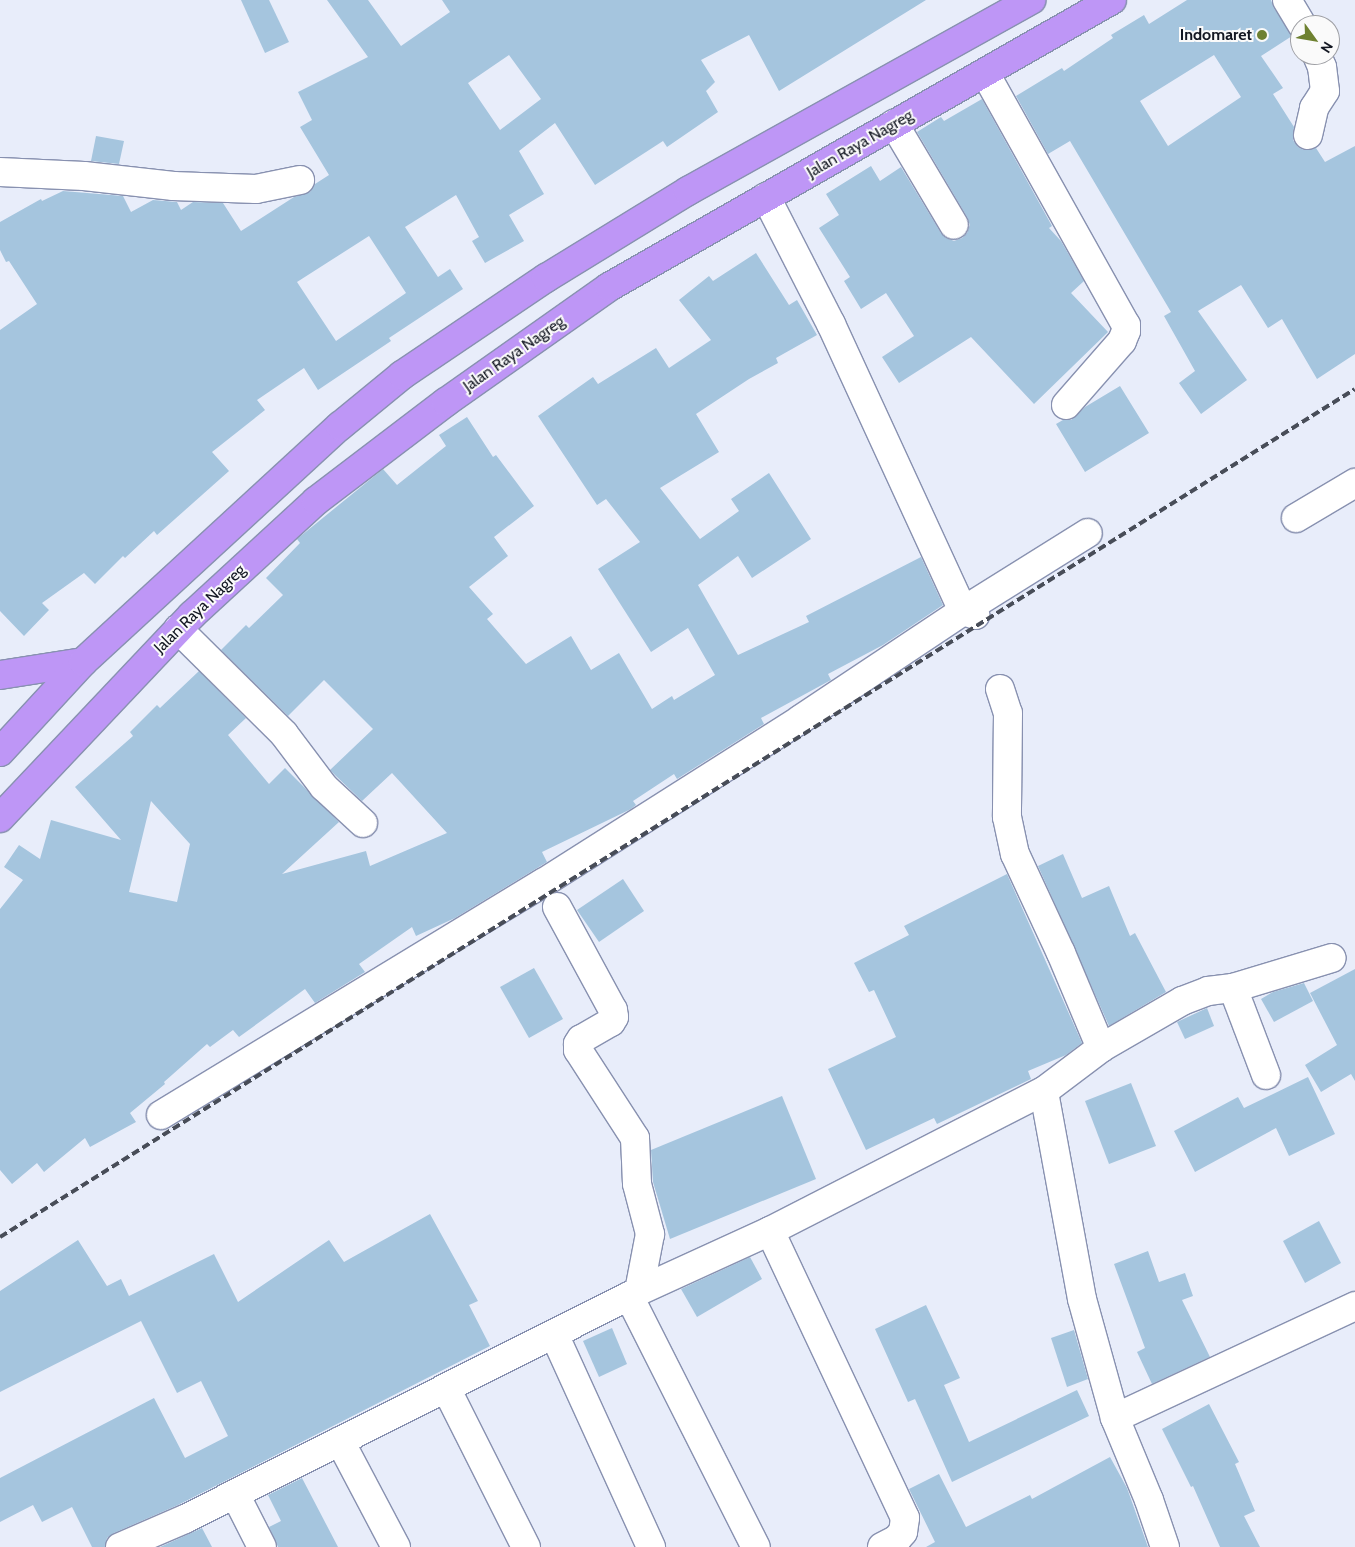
<!DOCTYPE html>
<style>
body{margin:0}
#map{position:relative;width:1355px;height:1547px;overflow:hidden;background:#e8edfa;font-family:Cabin,sans-serif}
div>[style]{position:absolute}
[style*='--x']{left:calc(var(--x)*1px);top:calc(var(--y)*1px);width:calc(var(--w)*1px);rotate:calc(var(--a)*1deg)}
.building>*{inset:0;background:#a5c5de}
.roads{filter:drop-shadow(1px 0 #8891b0) drop-shadow(-1px 0 #8891b0) drop-shadow(0 1px #8891b0) drop-shadow(0 -1px #8891b0)}
.minor>*{height:28px;margin:-14px;padding:0 14px;transform-origin:14px;border-radius:14px;background:#fff}
.highway>*{height:28px;margin:-14px;padding:0 14px;transform-origin:14px;border-radius:14px;background:#be96f6}
.rail>*{height:4px;margin-top:-2px;transform-origin:0;background:repeating-linear-gradient(90deg,#484d58 0 8px,transparent 0 12px)}
.dots>*{width:14px;height:14px;translate:-50% -50%;box-sizing:border-box;border:2px solid #fafafa;border-radius:50%}
span{translate:-50% -50%;white-space:nowrap;text-align:center;line-height:1.15;-webkit-text-stroke:4px #fafafa;paint-order:stroke}
.poi-label{font-size:16px;color:#131722;font-weight:700}
.right{translate:-100% -50%;text-align:right}
.street-label{font-size:16px;color:#131722}
.north{position:absolute;left:1290px;top:15px;width:50px;height:50px;box-sizing:border-box;background:#fafafa;border:1px solid #9e9fa4;border-radius:50%;rotate:122deg;font-size:14px;font-weight:700;line-height:20px;text-align:center;color:#131722}
.north::after{content:'';display:block;margin:auto;width:18px;height:22px;background:#6e8131;clip-path:polygon(50% 0,100% 100%,50% 72%,0 100%)}
</style>
<div id="map">
<div class="building">
<div style="clip-path:polygon(241px 0,269px 0,289px 42px,265px 53px)"></div>
<div style="clip-path:polygon(evenodd,327px 0,368px 0,401px 46px,450px 12px,442px 0,926px 0,779px 91px,749px 35px,701px 60px,715px 82px,706px 91px,718px 112px,667px 147px,663px 141px,595px 185px,555px 123px,519px 151px,544px 194px,509px 215px,524px 241px,485px 263px,472px 241px,479px 237px,456px 195px,405px 227px,438px 277px,450px 269px,463px 289px,389px 338px,391px 341px,318px 390px,304px 368px,257px 400px,265px 410px,212px 452px,229px 471px,157px 535px,154px 531px,125px 558px,123px 556px,95px 584px,84px 573px,42px 603px,49px 610px,24px 636px,0 611px,0 330px,37px 304px,9px 261px,6px 262px,0 250px,0 222px,41px 199px,42px 201px,63px 191px,123px 196px,131px 212px,153px 200px,177px 202px,181px 210px,193px 202px,223px 203px,241px 231px,294px 197px,310px 192px,315px 184px,329px 175px,300px 127px,312px 120px,298px 92px,368px 57px,327px 0,509px 55px,541px 99px,500px 130px,468px 83px,509px 55px,327px 0,369px 236px,406px 293px,336px 341px,297px 282px,369px 236px)"></div>
<div style="clip-path:polygon(evenodd,1187px 0,1271px 0,1274px 8px,1292px 36px,1261px 56px,1283px 88px,1273px 94px,1294px 127px,1293px 140px,1298px 147px,1304px 150px,1316px 148px,1325px 162px,1355px 146px,1355px 354px,1317px 379px,1282px 319px,1268px 328px,1241px 285px,1198px 311px,1247px 380px,1201px 414px,1179px 383px,1195px 371px,1164px 316px,1171px 312px,1070px 141px,1048px 154px,1016px 96px,1062px 68px,1064px 71px,1113px 38px,1111px 35px,1144px 15px,1149px 24px,1187px 0,1214px 55px,1241px 97px,1168px 146px,1140px 101px,1214px 55px)"></div>
<div style="clip-path:polygon(982px 99px,1052px 226px,1049px 228px,1061px 241px,1084px 281px,1071px 293px,1108px 332px,1034px 404px,971px 337px,899px 383px,882px 357px,914px 336px,886px 293px,861px 309px,844px 281px,850px 277px,819px 228px,839px 215px,826px 194px,871px 166px,880px 181px,901px 167px,941px 233px,946px 238px,954px 241px,962px 238px,967px 233px,970px 225px,967px 217px,917px 132px,941px 117px,944px 121px)"></div>
<div style="clip-path:polygon(96px 136px,124px 141px,119px 164px,91px 161px)"></div>
<div style="clip-path:polygon(evenodd,756px 253px,789px 305px,797px 300px,817px 335px,776px 358px,778px 363px,749px 379px,696px 414px,719px 452px,660px 488px,700px 539px,739px 511px,731px 499px,769px 473px,811px 539px,752px 578px,738px 556px,698px 585px,738px 655px,809px 622px,806px 616px,921px 557px,943px 605px,883px 645px,828px 674px,831px 680px,761px 718px,764px 724px,677px 779px,674px 774px,633px 801px,636px 805px,631px 809px,542px 852px,547px 862px,455px 918px,416px 936px,412px 927px,359px 964px,365px 972px,315px 1003px,305px 989px,239px 1037px,233px 1030px,210px 1047px,207px 1044px,164px 1082px,165px 1084px,130px 1113px,136px 1122px,90px 1147px,85px 1138px,44px 1172px,37px 1163px,12px 1184px,0 1170px,0 909px,23px 880px,4px 867px,19px 845px,40px 859px,51px 820px,121px 840px,75px 787px,133px 736px,130px 732px,157px 705px,160px 708px,199px 671px,246px 718px,228px 735px,269px 784px,285px 768px,339px 822px,282px 874px,366px 851px,370px 866px,447px 833px,392px 773px,362px 801px,336px 776px,330px 770px,373px 729px,324px 680px,288px 716px,221px 650px,246px 625px,249px 628px,283px 595px,266px 578px,300px 543px,297px 539px,383px 469px,397px 485px,446px 446px,439px 435px,467px 417px,493px 457px,496px 455px,534px 506px,494px 537px,508px 556px,469px 587px,493px 614px,487px 619px,526px 664px,571px 636px,591px 670px,619px 653px,652px 709px,672px 696px,674px 700px,715px 675px,688px 628px,651px 652px,598px 569px,640px 542px,606px 499px,597px 505px,538px 416px,593px 377px,598px 384px,656px 348px,669px 368px,711px 340px,679px 300px,709px 276px,713px 281px,756px 253px,151px 801px,190px 844px,177px 902px,129px 892px,151px 801px)"></div>
<div style="clip-path:polygon(1120px 386px,1149px 433px,1085px 472px,1056px 424px,1063px 420px,1071px 420px,1085px 407px)"></div>
<div style="clip-path:polygon(1063px 854px,1082px 898px,1109px 886px,1130px 936px,1135px 933px,1166px 992px,1109px 1026px,1038px 866px)"></div>
<div style="clip-path:polygon(1007px 874px,1082px 1043px,1066px 1055px,1028px 1071px,1031px 1079px,937px 1124px,934px 1118px,866px 1150px,828px 1069px,896px 1037px,874px 990px,869px 992px,854px 963px,909px 935px,904px 926px)"></div>
<div style="clip-path:polygon(623px 879px,644px 911px,599px 942px,577px 910px)"></div>
<div style="clip-path:polygon(534px 968px,563px 1019px,529px 1038px,500px 987px)"></div>
<div style="clip-path:polygon(1355px 969px,1355px 1081px,1351px 1074px,1321px 1092px,1305px 1065px,1337px 1045px,1310px 993px)"></div>
<div style="clip-path:polygon(1304px 983px,1313px 1001px,1274px 1022px,1261px 999px,1273px 992px)"></div>
<div style="clip-path:polygon(1207px 1008px,1214px 1026px,1185px 1039px,1177px 1022px)"></div>
<div style="clip-path:polygon(1308px 1077px,1335px 1134px,1289px 1156px,1276px 1128px,1195px 1172px,1174px 1131px,1238px 1097px,1244px 1108px)"></div>
<div style="clip-path:polygon(1131px 1083px,1156px 1146px,1109px 1164px,1085px 1101px)"></div>
<div style="clip-path:polygon(782px 1096px,816px 1179px,670px 1239px,653px 1182px,651px 1150px)"></div>
<div style="clip-path:polygon(430px 1214px,478px 1301px,469px 1305px,490px 1346px,178px 1505px,114px 1533px,107px 1538px,105px 1547px,92px 1547px,72px 1507px,42px 1522px,33px 1505px,0 1522px,0 1478px,154px 1398px,185px 1458px,228px 1436px,201px 1381px,177px 1393px,141px 1321px,0 1392px,0 1291px,78px 1240px,107px 1286px,121px 1279px,129px 1296px,214px 1254px,238px 1302px,329px 1240px,344px 1262px)"></div>
<div style="clip-path:polygon(1319px 1221px,1341px 1263px,1305px 1283px,1283px 1241px)"></div>
<div style="clip-path:polygon(1148px 1251px,1159px 1282px,1185px 1273px,1193px 1296px,1182px 1300px,1210px 1357px,1152px 1384px,1137px 1352px,1145px 1348px,1114px 1264px)"></div>
<div style="clip-path:polygon(750px 1257px,762px 1279px,697px 1317px,681px 1289px)"></div>
<div style="clip-path:polygon(926px 1305px,960px 1378px,944px 1385px,969px 1442px,1077px 1390px,1089px 1416px,952px 1482px,915px 1399px,908px 1402px,875px 1329px)"></div>
<div style="clip-path:polygon(612px 1328px,627px 1364px,599px 1377px,583px 1341px)"></div>
<div style="clip-path:polygon(1074px 1330px,1088px 1379px,1067px 1387px,1051px 1338px)"></div>
<div style="clip-path:polygon(1209px 1404px,1239px 1462px,1235px 1464px,1255px 1511px,1244px 1516px,1260px 1547px,1220px 1547px,1193px 1486px,1191px 1487px,1162px 1429px)"></div>
<div style="clip-path:polygon(1110px 1457px,1127px 1488px,1148px 1547px,926px 1547px,935px 1542px,909px 1489px,939px 1474px,966px 1527px,1030px 1495px,1032px 1499px)"></div>
<div style="clip-path:polygon(302px 1478px,338px 1547px,278px 1547px,269px 1527px,281px 1521px,268px 1495px)"></div>
<div style="clip-path:polygon(202px 1528px,212px 1547px,160px 1547px,191px 1533px)"></div>
</div>
<div class="roads">
<div class="minor">
<div style="--x:1287;--y:0;--w:29;--a:59"></div>
<div style="--x:985;--y:73;--w:289;--a:60.8"></div>
<div style="--x:1126;--y:325;--w:6;--a:90"></div>
<div style="--x:1126;--y:331;--w:11;--a:112"></div>
<div style="--x:1122;--y:341;--w:85;--a:131.2"></div>
<div style="--x:894;--y:124;--w:117;--a:59.3"></div>
<div style="--x:1308;--y:135;--w:28;--a:-77"></div>
<div style="--x:1314;--y:108;--w:20;--a:-57"></div>
<div style="--x:1325;--y:91;--w:24;--a:-97"></div>
<div style="--x:1322;--y:67;--w:13;--a:-113"></div>
<div style="--x:0;--y:172;--w:84;--a:2.7"></div>
<div style="--x:84;--y:176;--w:90;--a:6.4"></div>
<div style="--x:173;--y:186;--w:83;--a:2.1"></div>
<div style="--x:256;--y:189;--w:45;--a:-11.6"></div>
<div style="--x:766;--y:197;--w:143;--a:62.9"></div>
<div style="--x:831;--y:324;--w:316;--a:65.3"></div>
<div style="--x:963;--y:611;--w:13;--a:18"></div>
<div style="--x:1296;--y:518;--w:69;--a:-30.7"></div>
<div style="--x:178;--y:629;--w:149;--a:44.7"></div>
<div style="--x:284;--y:734;--w:66;--a:53"></div>
<div style="--x:324;--y:787;--w:53;--a:42.7"></div>
<div style="--x:1000;--y:689;--w:25;--a:72"></div>
<div style="--x:1008;--y:713;--w:104;--a:90.6"></div>
<div style="--x:1007;--y:817;--w:38;--a:78"></div>
<div style="--x:1015;--y:854;--w:109;--a:65.1"></div>
<div style="--x:1061;--y:953;--w:103;--a:67.2"></div>
<div style="--x:557;--y:907;--w:117;--a:61.5"></div>
<div style="--x:613;--y:1010;--w:7;--a:82"></div>
<div style="--x:614;--y:1017;--w:6;--a:121"></div>
<div style="--x:611;--y:1022;--w:34;--a:150"></div>
<div style="--x:581;--y:1039;--w:6;--a:121"></div>
<div style="--x:578;--y:1044;--w:6;--a:90"></div>
<div style="--x:578;--y:1050;--w:105;--a:57.1"></div>
<div style="--x:635;--y:1138;--w:46;--a:87.5"></div>
<div style="--x:637;--y:1184;--w:52;--a:75.4"></div>
<div style="--x:650;--y:1234;--w:58;--a:100.9"></div>
<div style="--x:1233;--y:988;--w:93;--a:69.2"></div>
<div style="--x:161;--y:1115;--w:447;--a:-31.3"></div>
<div style="--x:543;--y:883;--w:306;--a:-32.4"></div>
<div style="--x:801;--y:719;--w:195;--a:-33.7"></div>
<div style="--x:963;--y:611;--w:147;--a:-32"></div>
<div style="--x:770;--y:1231;--w:317;--a:64.8"></div>
<div style="--x:905;--y:1518;--w:14;--a:98"></div>
<div style="--x:903;--y:1532;--w:9;--a:131"></div>
<div style="--x:897;--y:1539;--w:17;--a:152"></div>
<div style="--x:629;--y:1296;--w:281;--a:63.2"></div>
<div style="--x:554;--y:1334;--w:234;--a:65.5"></div>
<div style="--x:446;--y:1388;--w:178;--a:63.3"></div>
<div style="--x:1115;--y:1418;--w:265;--a:-25"></div>
<div style="--x:340;--y:1441;--w:120;--a:62.2"></div>
<div style="--x:235;--y:1494;--w:59;--a:63"></div>
<div style="--x:120;--y:1547;--w:71;--a:-23.3"></div>
<div style="--x:185;--y:1519;--w:508;--a:-26.67"></div>
<div style="--x:639;--y:1291;--w:144;--a:-24.6"></div>
<div style="--x:770;--y:1231;--w:308;--a:-27.1"></div>
<div style="--x:1165;--y:1547;--w:50;--a:-108.8"></div>
<div style="--x:1149;--y:1500;--w:89;--a:-112.5"></div>
<div style="--x:1115;--y:1418;--w:123;--a:-105.5"></div>
<div style="--x:1082;--y:1299;--w:211;--a:-100.4"></div>
<div style="--x:1044;--y:1091;--w:71;--a:-37"></div>
<div style="--x:1101;--y:1048;--w:94;--a:-30.1"></div>
<div style="--x:1182;--y:1001;--w:28;--a:-21"></div>
<div style="--x:1208;--y:991;--w:25;--a:-7"></div>
<div style="--x:1233;--y:988;--w:103;--a:-16.9"></div>
</div>
<div class="highway">
<div style="--x:0;--y:675;--w:84;--a:-8.9"></div>
<div style="--x:0;--y:752;--w:122;--a:-47.3"></div>
<div style="--x:83;--y:662;--w:349;--a:-42.6"></div>
<div style="--x:340;--y:426;--w:80;--a:-39.4"></div>
<div style="--x:402;--y:375;--w:174;--a:-34"></div>
<div style="--x:546;--y:278;--w:167;--a:-31.5"></div>
<div style="--x:688;--y:191;--w:393;--a:-29.1"></div>
<div style="--x:0;--y:818;--w:279;--a:-46.6"></div>
<div style="--x:192;--y:615;--w:168;--a:-42.6"></div>
<div style="--x:316;--y:501;--w:163;--a:-37.3"></div>
<div style="--x:446;--y:402;--w:199;--a:-35.2"></div>
<div style="--x:609;--y:287;--w:579;--a:-29.71"></div>
</div>
</div>
<div class="rail">
<div style="--x:0;--y:1237;--w:1598;--a:-32.04"></div>
</div>
<div class="dots">
<div style="left:1262px;top:35px;background:#6e8131"></div>
</div>
<div class="poi-label">
<span class="right" style="left:1252px;top:35px">Indomaret</span>
</div>
<div class="street-label">
<span style="left:860px;top:144px;rotate:-30deg">Jalan Raya Nagreg</span>
<span style="left:514px;top:354px;rotate:-35deg">Jalan Raya Nagreg</span>
<span style="left:200px;top:609px;rotate:-44deg">Jalan Raya Nagreg</span>
</div>
<div class="north">N</div>
</div>
